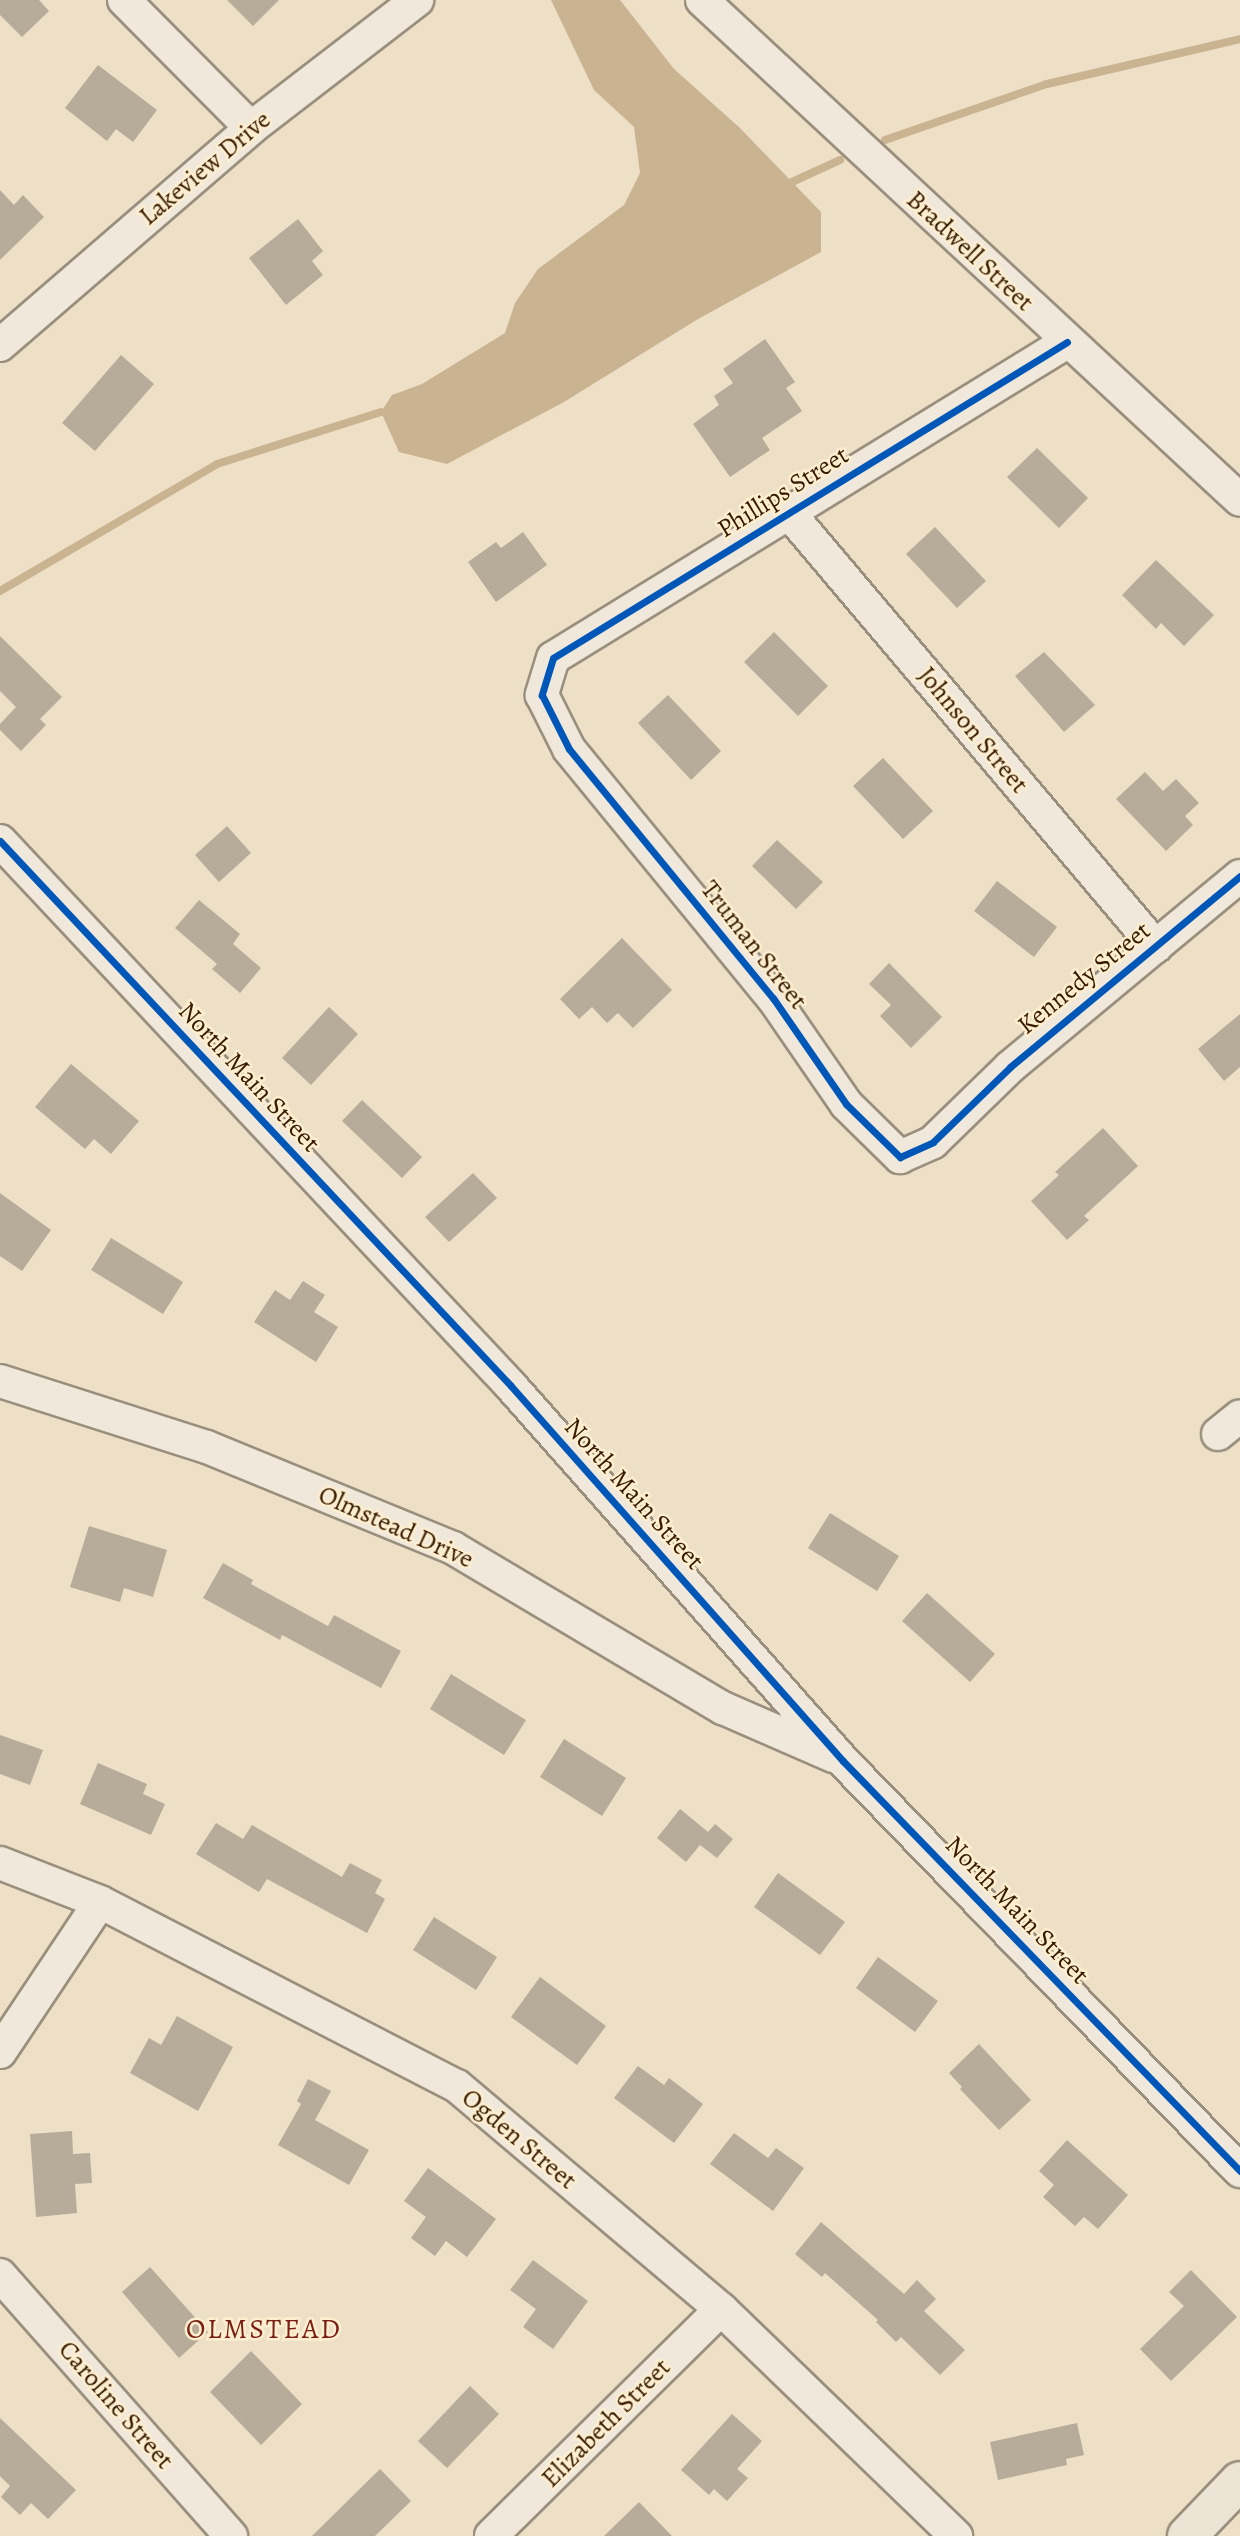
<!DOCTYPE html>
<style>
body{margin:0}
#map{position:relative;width:1240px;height:2536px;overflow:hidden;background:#eee0c7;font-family:Alegreya,serif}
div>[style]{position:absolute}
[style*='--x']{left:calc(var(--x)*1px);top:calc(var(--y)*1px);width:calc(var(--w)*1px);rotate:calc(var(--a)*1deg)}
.water>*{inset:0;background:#cab390}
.stream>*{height:8px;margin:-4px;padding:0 4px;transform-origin:4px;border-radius:4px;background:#cab390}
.building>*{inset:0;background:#b7ab99}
.roads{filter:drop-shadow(2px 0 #9a8f7d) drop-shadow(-2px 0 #9a8f7d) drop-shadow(0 2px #9a8f7d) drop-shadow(0 -2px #9a8f7d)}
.minor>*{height:32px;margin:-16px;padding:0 16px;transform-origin:16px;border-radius:16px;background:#efe8db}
.major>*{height:38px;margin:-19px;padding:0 19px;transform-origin:19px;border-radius:19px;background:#ece4d5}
.cycleway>*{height:7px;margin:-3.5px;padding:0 3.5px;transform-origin:3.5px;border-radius:3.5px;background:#0057b8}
span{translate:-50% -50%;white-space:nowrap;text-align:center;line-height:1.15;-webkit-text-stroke:5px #feeed0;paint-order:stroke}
.street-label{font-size:26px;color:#361a00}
.neighbourhood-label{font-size:28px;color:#7a1f14;letter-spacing:2px}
</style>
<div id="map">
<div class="water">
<div style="clip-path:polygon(551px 0,620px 0,674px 69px,740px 128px,821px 212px,821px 252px,698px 319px,564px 402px,447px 464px,399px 452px,381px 412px,392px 395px,422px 384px,505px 333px,515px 303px,538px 269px,624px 205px,640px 173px,634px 127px,594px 90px)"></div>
</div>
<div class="stream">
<div style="--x:885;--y:140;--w:171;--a:-19.1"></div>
<div style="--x:1047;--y:84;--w:198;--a:-13.1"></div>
<div style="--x:792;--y:182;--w:53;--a:-24.6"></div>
<div style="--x:0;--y:591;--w:251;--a:-30.3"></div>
<div style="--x:217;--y:464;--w:172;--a:-17.6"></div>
</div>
<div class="building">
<div style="clip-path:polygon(0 0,39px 0,49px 11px,22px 37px,0 15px)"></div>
<div style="clip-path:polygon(227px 0,279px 0,253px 26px)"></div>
<div style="clip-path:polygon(98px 65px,157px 110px,133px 142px,116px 129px,107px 141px,65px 108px)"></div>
<div style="clip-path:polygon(0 190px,14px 205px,23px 195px,44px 217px,0 260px)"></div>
<div style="clip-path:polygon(298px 219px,323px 251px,312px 261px,323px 275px,286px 305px,249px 258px)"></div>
<div style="clip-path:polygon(765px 339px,795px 382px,786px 388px,802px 411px,762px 438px,770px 450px,730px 477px,693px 424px,719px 405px,714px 396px,733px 383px,723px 369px)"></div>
<div style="clip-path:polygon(121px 355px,154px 384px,95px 451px,62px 423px)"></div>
<div style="clip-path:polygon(1037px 448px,1088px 498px,1059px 528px,1007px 477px)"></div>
<div style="clip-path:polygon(935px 527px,986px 581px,957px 608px,906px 554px)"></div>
<div style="clip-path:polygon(523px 532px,547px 565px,496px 602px,468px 562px,496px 542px,501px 548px)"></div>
<div style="clip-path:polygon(1156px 560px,1214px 615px,1184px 646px,1161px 623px,1156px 629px,1122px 595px)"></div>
<div style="clip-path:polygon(774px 632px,828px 686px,798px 716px,744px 662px)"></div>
<div style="clip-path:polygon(0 636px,62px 697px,40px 719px,46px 725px,21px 751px,0 730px,0 724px,16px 707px,0 691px)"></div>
<div style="clip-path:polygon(1044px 652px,1095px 705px,1064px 732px,1015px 676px)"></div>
<div style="clip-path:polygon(668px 695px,721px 751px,691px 780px,638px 723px)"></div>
<div style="clip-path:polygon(883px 758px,933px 811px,903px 839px,853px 786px)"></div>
<div style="clip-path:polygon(1145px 772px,1163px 791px,1176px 779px,1199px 803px,1185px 816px,1193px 825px,1166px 851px,1116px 799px)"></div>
<div style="clip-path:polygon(227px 826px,251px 853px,219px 882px,195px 855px)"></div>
<div style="clip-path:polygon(777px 840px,823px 882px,796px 909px,752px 866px)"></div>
<div style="clip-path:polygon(997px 881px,1057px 927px,1034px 957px,974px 911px)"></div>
<div style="clip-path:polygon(199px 900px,240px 934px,233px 944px,261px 968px,240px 993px,212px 969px,217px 964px,175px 928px)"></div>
<div style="clip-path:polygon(622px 938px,672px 990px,633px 1028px,618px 1013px,607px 1023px,592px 1007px,579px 1019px,560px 999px)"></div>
<div style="clip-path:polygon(889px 963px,942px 1017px,911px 1048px,880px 1016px,891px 1005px,869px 984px)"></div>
<div style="clip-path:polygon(329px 1007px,358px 1034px,311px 1085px,282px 1058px)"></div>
<div style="clip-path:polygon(1240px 1014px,1240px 1067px,1224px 1081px,1198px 1049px)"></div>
<div style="clip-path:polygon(71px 1064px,139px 1121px,111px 1154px,94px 1139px,85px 1149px,35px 1107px)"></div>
<div style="clip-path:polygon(362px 1100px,422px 1157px,402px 1178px,342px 1121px)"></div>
<div style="clip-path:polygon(1103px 1128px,1138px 1166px,1084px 1216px,1089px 1220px,1067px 1240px,1031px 1201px,1059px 1175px,1055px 1172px)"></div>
<div style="clip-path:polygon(473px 1173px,497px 1198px,449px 1242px,425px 1217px)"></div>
<div style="clip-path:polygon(0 1193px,51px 1230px,22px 1271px,0 1256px)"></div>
<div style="clip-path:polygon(111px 1238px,183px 1282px,163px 1314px,91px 1270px)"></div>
<div style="clip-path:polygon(303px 1281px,325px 1295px,314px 1312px,338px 1327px,316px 1362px,254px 1322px,275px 1290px,290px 1300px)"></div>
<div style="clip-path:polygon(830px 1513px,899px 1556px,877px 1591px,808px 1548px)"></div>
<div style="clip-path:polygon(89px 1526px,167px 1550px,153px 1597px,124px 1588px,120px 1602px,70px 1587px)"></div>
<div style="clip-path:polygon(223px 1563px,253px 1580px,251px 1584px,328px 1626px,334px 1615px,401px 1651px,381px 1688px,282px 1635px,280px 1640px,203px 1598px)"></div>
<div style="clip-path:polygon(927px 1593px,995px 1654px,970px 1682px,902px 1621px)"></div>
<div style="clip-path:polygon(451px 1674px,526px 1720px,504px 1755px,430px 1709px)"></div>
<div style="clip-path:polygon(0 1735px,43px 1750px,30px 1785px,0 1774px)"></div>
<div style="clip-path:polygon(564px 1739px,626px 1778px,602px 1816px,540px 1777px)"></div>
<div style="clip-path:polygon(98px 1763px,147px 1784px,143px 1794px,165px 1804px,151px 1835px,80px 1804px)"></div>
<div style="clip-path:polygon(680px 1809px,708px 1832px,715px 1824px,733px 1839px,717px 1858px,700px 1845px,686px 1862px,657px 1838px)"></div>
<div style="clip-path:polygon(216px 1823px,243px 1839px,252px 1825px,342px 1877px,350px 1863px,382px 1880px,375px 1893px,385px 1899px,367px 1933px,267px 1879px,259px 1892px,196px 1854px)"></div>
<div style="clip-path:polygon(778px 1873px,845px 1922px,820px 1955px,754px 1907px)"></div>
<div style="clip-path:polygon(434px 1917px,497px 1957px,476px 1990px,413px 1950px)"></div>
<div style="clip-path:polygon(878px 1957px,938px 2001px,915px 2032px,856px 1988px)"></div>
<div style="clip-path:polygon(540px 1977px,606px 2026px,577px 2065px,511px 2017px)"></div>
<div style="clip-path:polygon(177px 2016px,233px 2047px,198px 2111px,130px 2073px,149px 2038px,161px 2045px)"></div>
<div style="clip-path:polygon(979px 2044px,1031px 2100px,999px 2130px,960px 2089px,962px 2087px,949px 2073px)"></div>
<div style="clip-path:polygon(638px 2066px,664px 2085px,669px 2078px,703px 2104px,674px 2143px,614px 2098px)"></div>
<div style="clip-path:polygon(308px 2079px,331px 2091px,315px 2120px,369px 2150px,349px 2185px,278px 2145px,301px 2104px,297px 2101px)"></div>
<div style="clip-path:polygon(72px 2131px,73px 2154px,90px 2153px,92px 2183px,75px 2184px,77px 2213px,36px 2217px,30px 2134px)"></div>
<div style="clip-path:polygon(734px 2133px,768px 2158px,776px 2148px,804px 2168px,773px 2211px,710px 2164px)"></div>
<div style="clip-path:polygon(1067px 2140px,1128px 2195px,1098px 2229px,1084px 2217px,1075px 2226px,1043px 2197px,1054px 2185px,1039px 2171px)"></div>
<div style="clip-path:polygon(428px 2168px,496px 2219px,467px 2257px,446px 2241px,435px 2256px,411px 2238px,426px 2217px,404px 2201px)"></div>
<div style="clip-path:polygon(821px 2222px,904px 2294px,917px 2280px,936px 2299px,924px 2311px,965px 2350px,940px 2375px,901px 2337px,896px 2342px,876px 2322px,878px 2320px,825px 2273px,822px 2277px,795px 2254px)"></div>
<div style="clip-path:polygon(533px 2260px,588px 2301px,553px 2349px,523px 2327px,536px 2309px,510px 2290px)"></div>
<div style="clip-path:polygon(150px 2267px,208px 2332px,179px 2358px,122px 2292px)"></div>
<div style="clip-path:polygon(1191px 2270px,1237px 2317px,1171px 2381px,1140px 2349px,1184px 2306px,1169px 2292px)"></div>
<div style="clip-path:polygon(251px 2351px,302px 2404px,261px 2445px,210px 2392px)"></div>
<div style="clip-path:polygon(470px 2386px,499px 2414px,447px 2468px,418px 2441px)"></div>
<div style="clip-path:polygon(732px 2414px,762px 2441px,737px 2469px,748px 2478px,727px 2501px,714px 2489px,709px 2495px,681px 2470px)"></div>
<div style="clip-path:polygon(0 2418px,76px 2490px,48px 2519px,31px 2503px,20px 2515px,1px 2497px,10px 2486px,0 2476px)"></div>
<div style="clip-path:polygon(1077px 2423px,1084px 2455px,1066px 2459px,1067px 2465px,998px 2480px,990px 2442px)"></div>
<div style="clip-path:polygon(380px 2469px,411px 2501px,375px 2536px,312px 2536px)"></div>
<div style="clip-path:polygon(639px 2502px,672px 2536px,604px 2536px)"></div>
</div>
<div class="roads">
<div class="minor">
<div style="--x:124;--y:0;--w:180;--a:45.2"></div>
<div style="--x:702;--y:0;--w:734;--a:42.9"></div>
<div style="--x:1067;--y:342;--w:603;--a:148.42"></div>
<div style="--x:553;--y:658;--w:39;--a:107"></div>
<div style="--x:542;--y:695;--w:60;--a:63.4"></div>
<div style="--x:569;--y:749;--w:322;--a:50.7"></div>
<div style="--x:773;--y:998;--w:129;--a:55.4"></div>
<div style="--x:846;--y:1104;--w:76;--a:44.5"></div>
<div style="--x:900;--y:1157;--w:36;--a:-24"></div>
<div style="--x:933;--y:1142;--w:107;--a:-44.2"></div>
<div style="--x:1010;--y:1067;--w:299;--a:-39.7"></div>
<div style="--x:0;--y:345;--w:332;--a:-40.8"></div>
<div style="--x:251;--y:128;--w:210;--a:-37.6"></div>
<div style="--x:789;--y:513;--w:568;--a:49.78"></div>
<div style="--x:0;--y:841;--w:747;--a:46.84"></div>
<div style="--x:511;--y:1386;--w:501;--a:48.48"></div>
<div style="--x:843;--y:1761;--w:571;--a:45.92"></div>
<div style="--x:0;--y:1381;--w:217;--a:17.7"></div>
<div style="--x:207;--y:1447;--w:266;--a:22.3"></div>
<div style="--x:453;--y:1548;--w:314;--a:30.7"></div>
<div style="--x:723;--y:1708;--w:120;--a:23.6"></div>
<div style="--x:1218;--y:1434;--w:28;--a:-39"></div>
<div style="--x:0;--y:1863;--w:107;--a:21.3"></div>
<div style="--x:100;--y:1902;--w:402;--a:27.3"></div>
<div style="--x:457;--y:2086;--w:346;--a:40.2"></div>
<div style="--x:721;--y:2309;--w:327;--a:44"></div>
<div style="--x:0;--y:2052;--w:180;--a:-56.3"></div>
<div style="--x:0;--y:2275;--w:349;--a:48.5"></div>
<div style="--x:491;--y:2536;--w:323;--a:-44.6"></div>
</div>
<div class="major">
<div style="--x:1187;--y:2536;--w:76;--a:-46.1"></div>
</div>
</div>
<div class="cycleway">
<div style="--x:1067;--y:342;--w:603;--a:148.42"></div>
<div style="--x:553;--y:658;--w:39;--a:107"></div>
<div style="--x:542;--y:695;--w:60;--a:63.4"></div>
<div style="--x:569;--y:749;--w:322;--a:50.7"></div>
<div style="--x:773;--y:998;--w:129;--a:55.4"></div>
<div style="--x:846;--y:1104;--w:76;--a:44.5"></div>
<div style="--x:900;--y:1157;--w:36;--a:-24"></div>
<div style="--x:933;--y:1142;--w:107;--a:-44.2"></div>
<div style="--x:1010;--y:1067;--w:299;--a:-39.7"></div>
<div style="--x:0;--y:841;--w:747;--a:46.84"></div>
<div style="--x:511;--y:1386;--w:501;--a:48.48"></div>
<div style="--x:843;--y:1761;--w:571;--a:45.92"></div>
</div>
<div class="street-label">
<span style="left:205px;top:168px;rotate:-40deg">Lakeview Drive</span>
<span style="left:970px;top:251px;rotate:43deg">Bradwell Street</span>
<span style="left:783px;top:492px;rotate:-32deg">Phillips Street</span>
<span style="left:973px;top:730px;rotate:50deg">Johnson Street</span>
<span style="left:754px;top:945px;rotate:52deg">Truman Street</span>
<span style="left:1084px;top:978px;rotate:-39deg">Kennedy Street</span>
<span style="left:249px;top:1077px;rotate:47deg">North Main Street</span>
<span style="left:634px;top:1494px;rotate:48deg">North Main Street</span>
<span style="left:396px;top:1527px;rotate:24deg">Olmstead Drive</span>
<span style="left:1017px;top:1910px;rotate:46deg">North Main Street</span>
<span style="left:519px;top:2139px;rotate:40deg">Ogden Street</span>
<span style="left:116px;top:2405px;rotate:49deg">Caroline Street</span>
<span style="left:606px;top:2423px;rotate:-45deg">Elizabeth Street</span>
</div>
<div class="neighbourhood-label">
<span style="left:264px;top:2329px">OLMSTEAD</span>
</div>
</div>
